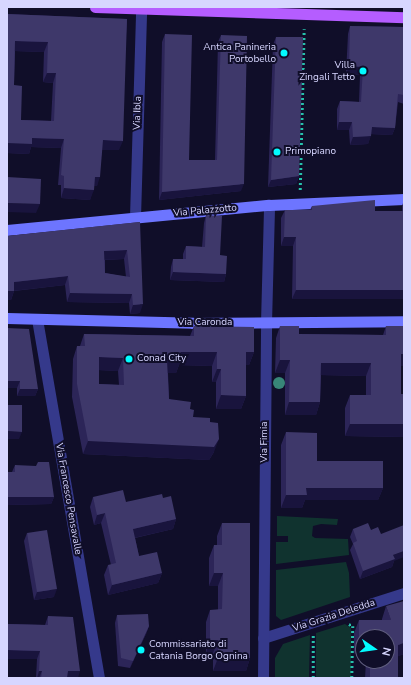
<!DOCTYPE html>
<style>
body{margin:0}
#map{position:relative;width:411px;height:685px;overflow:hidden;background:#100e29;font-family:"Nunito Sans",sans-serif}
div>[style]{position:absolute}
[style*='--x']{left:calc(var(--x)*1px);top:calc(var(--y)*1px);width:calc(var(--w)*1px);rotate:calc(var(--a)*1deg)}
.green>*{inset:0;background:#10332f}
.path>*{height:2.5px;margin-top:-1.25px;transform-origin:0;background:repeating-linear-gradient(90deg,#26c2ac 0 2px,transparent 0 5px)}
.minor>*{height:11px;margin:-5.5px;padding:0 5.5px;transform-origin:5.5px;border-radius:5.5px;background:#35398b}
.secondary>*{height:11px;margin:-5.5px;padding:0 5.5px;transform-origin:5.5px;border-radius:5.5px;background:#6d75ff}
.primary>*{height:11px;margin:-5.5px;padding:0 5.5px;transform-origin:5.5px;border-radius:5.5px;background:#b55dff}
.trees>*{width:12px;height:12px;margin:-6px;border-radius:50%;background:#388678}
.wall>*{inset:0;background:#2c2558}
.shaded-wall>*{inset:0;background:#19143d}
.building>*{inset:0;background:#3e386a}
.dots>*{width:11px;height:11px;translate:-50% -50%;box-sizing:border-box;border:2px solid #100e29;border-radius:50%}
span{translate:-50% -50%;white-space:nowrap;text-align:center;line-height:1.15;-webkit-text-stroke:4px #100e29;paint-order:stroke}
.poi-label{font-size:10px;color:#d7d6ff}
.right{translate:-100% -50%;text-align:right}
.left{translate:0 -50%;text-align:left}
.street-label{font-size:10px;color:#d7d6ff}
.frame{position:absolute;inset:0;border:8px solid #d7d6ff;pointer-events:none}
.north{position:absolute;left:355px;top:629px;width:40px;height:40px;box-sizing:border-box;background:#100e29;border:1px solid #605e7f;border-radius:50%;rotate:103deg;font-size:11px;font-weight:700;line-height:16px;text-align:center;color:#d7d6ff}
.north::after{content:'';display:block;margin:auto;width:14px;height:18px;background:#02fbff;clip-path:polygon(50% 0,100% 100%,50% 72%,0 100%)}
</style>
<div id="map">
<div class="green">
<div style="clip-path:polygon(277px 516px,338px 519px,337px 525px,321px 524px,313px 526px,312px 536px,315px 538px,348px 539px,349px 555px,276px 564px,276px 542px,288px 542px,288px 536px,277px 536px)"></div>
<div style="clip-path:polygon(346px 562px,349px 573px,350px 597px,281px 620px,276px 616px,276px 570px)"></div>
<div style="clip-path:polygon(345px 624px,351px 628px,351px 678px,316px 678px,316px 633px)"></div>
<div style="clip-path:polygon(310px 635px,309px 678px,275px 678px,275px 658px,283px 644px)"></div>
</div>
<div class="path">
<div style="--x:300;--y:190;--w:161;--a:-88.6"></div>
<div style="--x:349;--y:624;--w:4;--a:27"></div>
<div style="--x:353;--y:626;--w:52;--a:91.1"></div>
<div style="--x:313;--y:678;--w:43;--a:-90"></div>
</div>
<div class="minor">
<div style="--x:135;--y:217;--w:208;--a:-88.3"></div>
<div style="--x:37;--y:319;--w:364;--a:80.2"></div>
<div style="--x:263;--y:638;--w:148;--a:-17.7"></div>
<div style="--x:263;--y:678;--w:355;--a:-89.5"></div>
<div style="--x:266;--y:323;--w:118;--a:-88.5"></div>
</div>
<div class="secondary">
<div style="--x:7;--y:230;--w:263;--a:-5.5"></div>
<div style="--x:269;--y:205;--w:135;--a:-2.5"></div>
<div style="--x:7;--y:318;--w:186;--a:1.5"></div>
<div style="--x:193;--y:323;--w:211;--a:-0.5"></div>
</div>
<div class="primary">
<div style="--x:95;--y:7;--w:309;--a:1.9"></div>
</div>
<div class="trees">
<div style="left:279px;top:383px"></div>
</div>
<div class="wall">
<div style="clip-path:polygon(evenodd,7px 14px,127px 19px,119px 150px,102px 150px,97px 186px,94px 186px,90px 200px,61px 198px,61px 185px,58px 185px,61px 148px,31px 147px,29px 154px,7px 153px,7px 14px,15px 51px,44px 52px,43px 82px,53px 83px,51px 121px,21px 120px,14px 85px,15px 51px)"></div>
<div style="clip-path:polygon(350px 26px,404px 27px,404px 104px,398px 102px,395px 128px,392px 135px,371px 134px,368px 144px,350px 145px,349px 130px,337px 130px,337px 109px,340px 101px,359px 102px,360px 75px,346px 74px,348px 34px)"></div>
<div style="clip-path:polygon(165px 34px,189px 160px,215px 160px,218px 42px,221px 35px,241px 191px,159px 200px,162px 42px)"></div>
<div style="clip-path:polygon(276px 37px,299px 176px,296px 184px,268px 187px,273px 45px)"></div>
<div style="clip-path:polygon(404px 200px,404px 299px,292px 299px,293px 246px,281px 246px,281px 218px,285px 210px,310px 210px,312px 206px,375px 211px,402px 211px,402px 206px)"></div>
<div style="clip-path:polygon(206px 215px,226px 274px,224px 282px,170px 280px,171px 267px,173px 259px,183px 259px,183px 254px,186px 246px,202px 247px,204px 223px)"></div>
<div style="clip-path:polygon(evenodd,140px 222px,140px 313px,130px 314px,129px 303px,67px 302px,65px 285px,14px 291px,11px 300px,7px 300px,7px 236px,140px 222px,124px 259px,126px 277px,105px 273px,105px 260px,124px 259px)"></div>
<div style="clip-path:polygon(evenodd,194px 326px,254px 352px,249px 365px,246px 365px,246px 396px,241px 409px,216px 409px,216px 382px,212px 382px,212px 366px,179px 365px,176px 373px,168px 373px,169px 399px,190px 409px,193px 417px,210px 422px,214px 452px,209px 460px,83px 454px,72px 397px,73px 359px,77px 346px,80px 346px,84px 334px,190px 336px,194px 326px,99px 370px,118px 371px,119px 385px,99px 384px,99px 370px)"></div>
<div style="clip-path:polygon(280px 326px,299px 334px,383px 335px,386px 326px,404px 326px,404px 366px,401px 366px,401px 394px,404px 394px,404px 437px,345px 436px,345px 408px,350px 395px,366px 395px,366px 376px,321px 375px,320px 402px,316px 415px,285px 415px,285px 373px,275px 373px,276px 338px)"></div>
<div style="clip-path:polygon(7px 328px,38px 389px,35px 396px,17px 396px,17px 388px,7px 388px)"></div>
<div style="clip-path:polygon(286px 432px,317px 461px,383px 488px,378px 500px,305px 500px,302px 508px,281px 508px,281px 445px)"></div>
<div style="clip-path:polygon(15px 465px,54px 497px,51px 504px,7px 505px,7px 472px,12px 472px)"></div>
<div style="clip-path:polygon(93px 497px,126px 502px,163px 498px,176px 519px,173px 529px,135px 538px,139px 556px,162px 573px,158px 583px,108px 595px,104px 575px,108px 565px,111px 565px,101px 523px,94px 525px,90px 507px)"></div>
<div style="clip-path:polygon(222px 523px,250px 658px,246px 671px,213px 671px,213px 653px,206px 653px,206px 622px,210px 610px,218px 610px,218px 586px,209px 586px,209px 558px,214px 545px,217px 545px,217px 536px)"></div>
<div style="clip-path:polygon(353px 529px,371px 530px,381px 534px,394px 561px,392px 567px,360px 579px,350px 550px,353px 544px,350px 537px)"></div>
<div style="clip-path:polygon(27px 533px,54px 597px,34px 600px,24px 541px)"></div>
<div style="clip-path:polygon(386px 606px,404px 654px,398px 656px,398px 678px,365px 678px,366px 661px,387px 661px,387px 637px,363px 637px,354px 654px,354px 633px,359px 620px,382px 620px,382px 619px)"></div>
<div style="clip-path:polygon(117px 615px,149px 626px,146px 634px,130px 668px,118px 666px,115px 623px)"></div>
<div style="clip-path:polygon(48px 616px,78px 678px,36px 678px,37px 659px,7px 659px,7px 624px,45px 625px)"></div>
</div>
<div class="shaded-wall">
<div style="clip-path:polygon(15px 41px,48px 42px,44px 52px,12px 51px)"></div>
<div style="clip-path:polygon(349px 66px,363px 67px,360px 75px,346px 74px)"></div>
<div style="clip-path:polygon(47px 73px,56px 73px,53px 83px,43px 82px)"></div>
<div style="clip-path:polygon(339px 122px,352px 122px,349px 130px,337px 130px)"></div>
<div style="clip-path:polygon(372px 127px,395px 128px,392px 135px,370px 134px)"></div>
<div style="clip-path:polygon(371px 136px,368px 144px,350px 145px,353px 137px)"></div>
<div style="clip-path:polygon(32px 138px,64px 139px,61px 148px,31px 147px,29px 154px,7px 153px,7px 143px)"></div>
<div style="clip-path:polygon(103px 140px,123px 141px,119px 150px,99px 150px)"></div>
<div style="clip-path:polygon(299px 176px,296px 184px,268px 187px,271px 180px)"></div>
<div style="clip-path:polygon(95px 177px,100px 177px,97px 186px,91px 186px)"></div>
<div style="clip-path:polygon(244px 184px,241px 191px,159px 200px,162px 192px)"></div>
<div style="clip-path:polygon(64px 188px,94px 190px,90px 200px,61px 198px)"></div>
<div style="clip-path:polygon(7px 203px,40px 204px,36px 213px,7px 212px)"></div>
<div style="clip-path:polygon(284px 237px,296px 237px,293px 246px,281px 246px)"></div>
<div style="clip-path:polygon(127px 250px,124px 259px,101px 260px,104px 251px)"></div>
<div style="clip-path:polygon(173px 272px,226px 274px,224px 282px,170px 280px)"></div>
<div style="clip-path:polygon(68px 276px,65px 285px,12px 291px,14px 291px,11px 300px,7px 300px,7px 291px,14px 282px)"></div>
<div style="clip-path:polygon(296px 290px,404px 290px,404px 299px,292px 299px)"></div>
<div style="clip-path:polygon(70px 293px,132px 294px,129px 303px,67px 302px)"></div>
<div style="clip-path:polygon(143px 304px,140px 313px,130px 314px,133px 305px)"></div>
<div style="clip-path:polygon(181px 352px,217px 352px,212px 366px,179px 365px,176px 373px,162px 373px,167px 360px)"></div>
<div style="clip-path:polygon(246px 352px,254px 352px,249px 365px,241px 365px)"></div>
<div style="clip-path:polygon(401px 354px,404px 354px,404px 366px,397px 366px)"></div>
<div style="clip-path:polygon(99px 357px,123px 358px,118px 371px,94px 370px)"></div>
<div style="clip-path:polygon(280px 360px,290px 360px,285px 373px,275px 373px)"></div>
<div style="clip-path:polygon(321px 363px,371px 363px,366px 376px,316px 375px)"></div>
<div style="clip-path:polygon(217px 369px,221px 369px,216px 382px,212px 382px)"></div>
<div style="clip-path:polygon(7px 381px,20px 381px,17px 388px,7px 388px)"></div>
<div style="clip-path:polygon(20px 389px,38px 389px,35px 396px,17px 396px)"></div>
<div style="clip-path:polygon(221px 395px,246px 396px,241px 409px,216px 409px)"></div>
<div style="clip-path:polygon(289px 402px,320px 402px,316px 415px,285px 415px)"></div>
<div style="clip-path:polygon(350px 424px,404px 424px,404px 437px,345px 436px)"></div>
<div style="clip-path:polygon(7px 431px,22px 432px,19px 439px,7px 439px)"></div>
<div style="clip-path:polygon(219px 439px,214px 452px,209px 460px,83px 454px,88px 441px)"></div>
<div style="clip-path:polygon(306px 488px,383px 488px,378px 500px,305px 500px,302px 508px,281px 508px,286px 495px)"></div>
<div style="clip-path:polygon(7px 497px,54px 497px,51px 504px,7px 505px)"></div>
<div style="clip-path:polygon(105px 513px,101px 523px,94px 525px,97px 515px)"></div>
<div style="clip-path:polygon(176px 519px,173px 529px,129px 539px,133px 529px)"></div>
<div style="clip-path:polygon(404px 551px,404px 557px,394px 561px,392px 567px,360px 579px,363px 571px,393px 555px)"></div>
<div style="clip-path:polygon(162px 573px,158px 583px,108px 595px,112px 585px)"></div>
<div style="clip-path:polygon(214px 573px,223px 573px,218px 586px,209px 586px)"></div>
<div style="clip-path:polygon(57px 589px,54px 597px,34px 600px,37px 592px)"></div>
<div style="clip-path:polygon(149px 626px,146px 634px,130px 668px,133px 661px)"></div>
<div style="clip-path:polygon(210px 640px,218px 640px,213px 653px,206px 653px)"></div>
<div style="clip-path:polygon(359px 641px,363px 641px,363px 654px,354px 654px)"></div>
<div style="clip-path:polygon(404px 643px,404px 654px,394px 658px,398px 645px)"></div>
<div style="clip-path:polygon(7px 650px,40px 651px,37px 659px,7px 659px)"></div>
<div style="clip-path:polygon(218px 658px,250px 658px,246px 671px,213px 671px)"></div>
<div style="clip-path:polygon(39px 671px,42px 671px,39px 678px,37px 678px)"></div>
<div style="clip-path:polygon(68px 671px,80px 671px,78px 678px,65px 678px)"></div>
</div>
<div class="building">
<div style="clip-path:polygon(evenodd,7px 14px,127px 19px,123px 141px,103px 140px,100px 177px,95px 177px,94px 190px,64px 188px,64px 176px,61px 175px,64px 139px,32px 138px,32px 144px,7px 143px,7px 14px,15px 41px,48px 42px,47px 73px,56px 73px,54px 121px,21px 120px,22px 86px,14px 85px,15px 41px)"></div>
<div style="clip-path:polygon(350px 26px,404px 27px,404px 95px,398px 94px,395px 128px,372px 127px,371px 136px,353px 137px,352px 122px,339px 122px,340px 101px,361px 102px,363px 67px,349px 66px)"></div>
<div style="clip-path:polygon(165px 34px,192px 35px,189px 160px,217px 160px,221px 35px,247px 36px,244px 184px,162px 192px)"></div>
<div style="clip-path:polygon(276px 37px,303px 37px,299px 176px,271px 180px)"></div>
<div style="clip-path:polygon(7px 177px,41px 179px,40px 204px,7px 203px)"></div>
<div style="clip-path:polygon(375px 200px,375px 211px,404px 211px,404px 290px,296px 290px,296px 237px,284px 237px,285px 210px,312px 210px,312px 206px)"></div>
<div style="clip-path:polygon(206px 215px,222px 216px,220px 255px,227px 256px,226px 274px,173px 272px,173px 259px,186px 259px,186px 246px,205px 247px)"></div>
<div style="clip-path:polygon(evenodd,140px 222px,143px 304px,133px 305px,132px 294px,70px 293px,68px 276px,14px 282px,14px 291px,7px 291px,7px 236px,140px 222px,127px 250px,130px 277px,105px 273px,104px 251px,127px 250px)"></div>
<div style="clip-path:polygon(evenodd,194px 326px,254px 327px,254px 352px,246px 352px,246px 396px,221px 395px,221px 369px,217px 369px,217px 352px,181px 352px,181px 360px,167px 360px,169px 399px,191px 402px,190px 409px,194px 410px,193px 417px,210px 418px,210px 422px,218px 423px,219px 439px,214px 447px,88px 441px,77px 384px,77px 346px,85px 346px,84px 334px,194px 336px,194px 326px,99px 357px,123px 358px,124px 385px,99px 384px,99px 357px)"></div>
<div style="clip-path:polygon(280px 326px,299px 326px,299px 334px,386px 335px,386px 326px,404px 326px,404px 354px,401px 354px,401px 394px,404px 394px,404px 424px,350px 424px,350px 395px,371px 395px,371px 363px,321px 363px,320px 402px,289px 402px,290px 360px,280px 360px)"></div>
<div style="clip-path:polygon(7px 328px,29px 329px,38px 389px,20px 389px,20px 381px,7px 381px)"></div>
<div style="clip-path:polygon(7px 405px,22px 405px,22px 432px,7px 431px)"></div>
<div style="clip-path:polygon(286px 432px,317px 433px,317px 461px,383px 461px,383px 488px,306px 488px,307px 495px,286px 495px)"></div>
<div style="clip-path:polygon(38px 462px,49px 462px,54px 497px,7px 497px,7px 472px,15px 472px,15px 465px,36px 466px)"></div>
<div style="clip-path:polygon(123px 490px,126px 502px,162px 494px,163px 498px,171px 496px,176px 519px,133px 529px,139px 556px,157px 552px,162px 573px,112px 585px,108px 565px,116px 563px,105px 513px,97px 515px,93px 497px)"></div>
<div style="clip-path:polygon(222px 523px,250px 523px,250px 658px,218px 658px,218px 640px,210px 640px,210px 610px,222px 609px,223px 573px,214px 573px,214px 545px,222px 545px)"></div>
<div style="clip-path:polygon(368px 523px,371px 530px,378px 527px,381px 534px,404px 525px,404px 551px,393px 555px,395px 559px,363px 571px,353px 543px,357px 541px,353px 529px)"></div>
<div style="clip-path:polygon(47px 530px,57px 589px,37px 592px,27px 533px)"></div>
<div style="clip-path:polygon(404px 601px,404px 643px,398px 645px,398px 678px,370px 678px,370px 661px,387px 661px,387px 637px,363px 637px,363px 641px,359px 641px,359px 620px,391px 620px,386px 606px)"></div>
<div style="clip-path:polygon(148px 614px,149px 626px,133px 661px,121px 658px,117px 615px)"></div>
<div style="clip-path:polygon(48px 616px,73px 617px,80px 671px,68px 671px,67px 678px,41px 678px,42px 671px,39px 671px,40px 651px,7px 650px,7px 624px,48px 625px)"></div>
</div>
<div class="dots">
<div style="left:284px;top:53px;background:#02fbff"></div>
<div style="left:363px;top:71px;background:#02fbff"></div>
<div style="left:277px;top:152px;background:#02fbff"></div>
<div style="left:129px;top:359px;background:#02fbff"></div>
<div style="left:141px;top:650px;background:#02fbff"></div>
</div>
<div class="poi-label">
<span class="right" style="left:276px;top:53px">Antica Panineria<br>Portobello</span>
<span class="right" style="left:355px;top:71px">Villa<br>Zingali Tetto</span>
<span class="left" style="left:285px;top:152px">Primopiano</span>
<span class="left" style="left:137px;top:359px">Conad City</span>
<span class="left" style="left:149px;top:650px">Commissariato di<br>Catania Borgo Ognina</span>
</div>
<div class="street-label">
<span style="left:138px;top:113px;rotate:-88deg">Via Ibla</span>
<span style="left:205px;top:211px;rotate:-5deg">Via Palazzotto</span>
<span style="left:205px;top:323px">Via Caronda</span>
<span style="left:265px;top:442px;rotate:-90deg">Via Fimia</span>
<span style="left:68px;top:499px;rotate:80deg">Via Francesco Pensavalle</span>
<span style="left:334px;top:616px;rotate:-18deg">Via Grazia Deledda</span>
</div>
<div class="frame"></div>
<div class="north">N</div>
</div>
